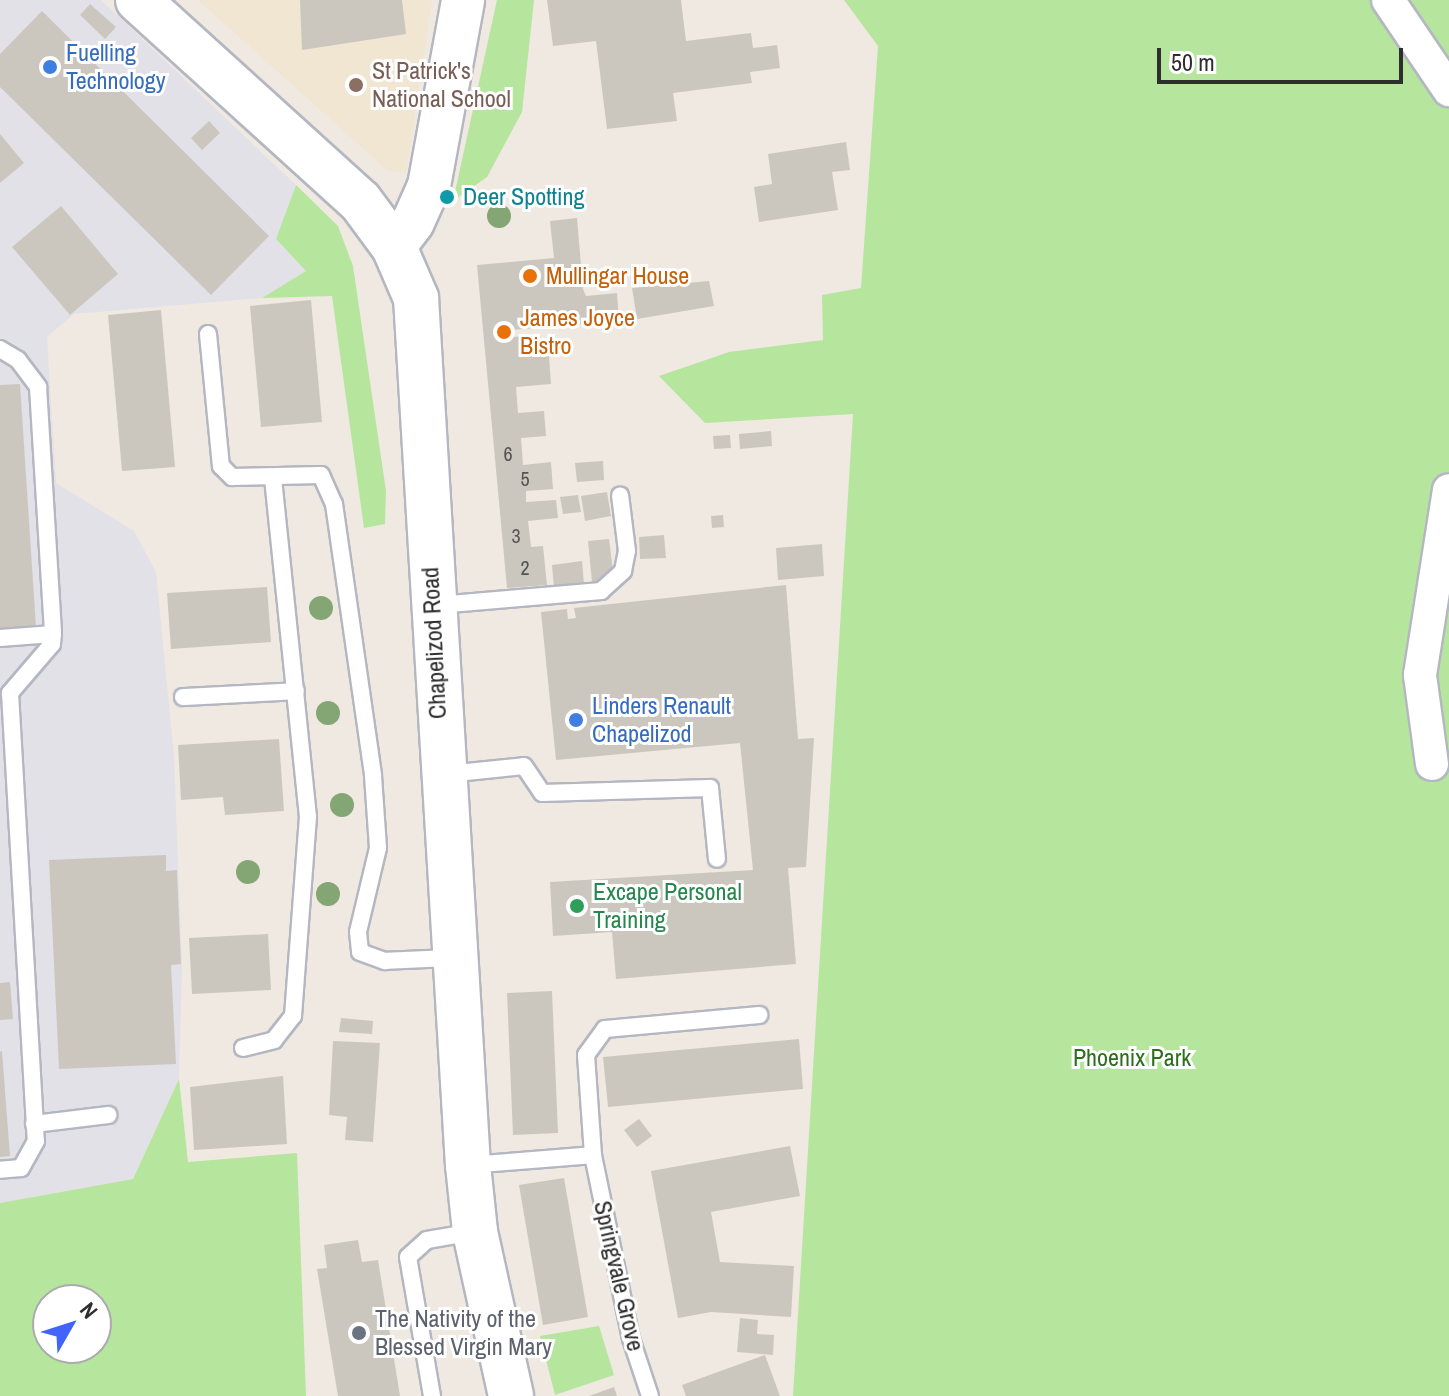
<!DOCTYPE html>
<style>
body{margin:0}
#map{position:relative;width:1449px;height:1396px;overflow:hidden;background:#efe9e1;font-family:"Archivo Narrow",sans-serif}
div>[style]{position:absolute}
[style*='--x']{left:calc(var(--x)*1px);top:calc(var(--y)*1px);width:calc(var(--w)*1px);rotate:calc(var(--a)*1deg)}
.industrial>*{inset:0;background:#e3e1e8}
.education>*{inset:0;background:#f0e6d1}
.green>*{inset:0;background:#b6e59e}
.building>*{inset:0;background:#cbc7bf}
.roads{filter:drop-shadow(2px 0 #b4b7c1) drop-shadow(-2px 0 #b4b7c1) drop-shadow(0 2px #b4b7c1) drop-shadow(0 -2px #b4b7c1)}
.service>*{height:16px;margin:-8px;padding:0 8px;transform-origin:8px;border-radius:8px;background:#fff}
.minor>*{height:32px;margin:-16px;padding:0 16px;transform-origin:16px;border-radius:16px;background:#fff}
.tertiary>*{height:42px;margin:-21px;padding:0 21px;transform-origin:21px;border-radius:21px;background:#fff}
.secondary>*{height:44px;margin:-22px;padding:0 22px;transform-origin:22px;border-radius:22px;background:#fff}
.trees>*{width:24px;height:24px;margin:-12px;border-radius:50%;background:#84a574}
.dots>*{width:22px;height:22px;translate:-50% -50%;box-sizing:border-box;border:4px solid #fff;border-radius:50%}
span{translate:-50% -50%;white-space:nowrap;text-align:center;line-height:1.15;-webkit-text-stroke:6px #fff;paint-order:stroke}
.number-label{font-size:20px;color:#555452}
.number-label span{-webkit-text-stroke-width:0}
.shop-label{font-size:24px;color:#366cbe}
.left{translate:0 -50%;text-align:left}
.education-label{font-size:24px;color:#785e54}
.culture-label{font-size:24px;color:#0d838f}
.food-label{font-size:24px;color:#c56008}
.street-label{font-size:24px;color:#2e2e2e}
.leisure-label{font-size:24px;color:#27864d}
.park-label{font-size:24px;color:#2c6e1b}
.worship-label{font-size:24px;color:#5b616d}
.north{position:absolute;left:32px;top:1284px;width:80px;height:80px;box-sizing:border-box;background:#fff;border:2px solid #ababab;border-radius:50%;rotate:51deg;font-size:22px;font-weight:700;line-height:32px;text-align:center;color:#2e2e2e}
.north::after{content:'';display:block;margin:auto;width:28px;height:36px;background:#4264fb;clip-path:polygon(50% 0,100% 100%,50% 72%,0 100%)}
.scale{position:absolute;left:1157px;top:48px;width:246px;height:36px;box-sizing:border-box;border:4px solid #2e2e2e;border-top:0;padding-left:10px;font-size:24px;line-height:28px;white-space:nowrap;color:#2e2e2e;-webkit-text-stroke:6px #fff;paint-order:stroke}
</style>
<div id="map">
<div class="industrial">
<div style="clip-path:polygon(0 0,101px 0,296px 185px,276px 239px,306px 271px,262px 298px,74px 314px,47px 337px,56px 483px,134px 531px,156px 572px,174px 756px,182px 967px,179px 1079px,133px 1179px,0 1203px)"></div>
</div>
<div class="education">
<div style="clip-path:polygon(198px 0,432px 0,406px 173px,387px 170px)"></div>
</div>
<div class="green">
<div style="clip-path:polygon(497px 0,534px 0,522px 112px,487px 177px,453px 201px)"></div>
<div style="clip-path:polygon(844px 0,1449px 0,1449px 1396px,793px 1396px,853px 414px,705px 423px,659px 376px,729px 352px,823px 340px,822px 295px,861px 288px,878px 46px)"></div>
<div style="clip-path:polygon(296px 185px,338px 226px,353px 266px,386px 491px,385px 524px,364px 528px,332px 296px,262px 298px,306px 271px,276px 239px)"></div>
<div style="clip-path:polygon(evenodd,179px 1079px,188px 1162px,297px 1153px,306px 1396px,0 1396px,0 1203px,133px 1179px,179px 1079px,48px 1300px,96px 1300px,96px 1348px,48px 1348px,48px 1300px)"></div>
<div style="clip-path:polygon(599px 1326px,614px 1375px,555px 1395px,540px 1336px)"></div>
</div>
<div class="building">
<div style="clip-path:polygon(300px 0,402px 0,406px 34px,302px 50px)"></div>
<div style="clip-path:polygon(547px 0,681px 0,686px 41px,751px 33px,753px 48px,777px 45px,780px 68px,750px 72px,752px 83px,673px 93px,677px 121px,607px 129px,596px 41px,553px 46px)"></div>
<div style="clip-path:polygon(90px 4px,116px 27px,105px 39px,80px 15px)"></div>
<div style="clip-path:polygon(42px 11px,269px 236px,211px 295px,0 87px,0 54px)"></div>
<div style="clip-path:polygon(209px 121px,220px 133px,202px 150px,191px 138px)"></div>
<div style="clip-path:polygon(0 134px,24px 163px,0 183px)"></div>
<div style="clip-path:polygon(846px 142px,850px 170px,832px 172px,838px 210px,759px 222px,754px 187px,772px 184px,768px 154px)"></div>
<div style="clip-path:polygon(61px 206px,118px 274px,70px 315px,12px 247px)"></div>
<div style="clip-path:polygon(577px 218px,583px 289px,586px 296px,617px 293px,619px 321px,511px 330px,512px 337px,539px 335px,542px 357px,549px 356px,551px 384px,516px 387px,518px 413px,544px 411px,546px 436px,521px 438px,523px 465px,551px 462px,553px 489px,526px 491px,526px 502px,556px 500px,558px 518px,528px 521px,531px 547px,543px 546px,547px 585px,507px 588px,477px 265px,554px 258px,550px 221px)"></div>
<div style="clip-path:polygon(709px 281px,714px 306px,637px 319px,632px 288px)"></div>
<div style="clip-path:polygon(311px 300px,322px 422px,261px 427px,250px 306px)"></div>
<div style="clip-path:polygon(161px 310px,175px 467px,122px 471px,108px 315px)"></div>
<div style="clip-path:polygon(20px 384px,36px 627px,0 630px,0 385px)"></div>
<div style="clip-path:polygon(771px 431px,772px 446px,740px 449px,739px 434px)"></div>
<div style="clip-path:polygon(730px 435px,731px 448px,714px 449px,713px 436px)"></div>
<div style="clip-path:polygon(603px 461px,604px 480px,577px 482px,575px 463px)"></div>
<div style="clip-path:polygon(607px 492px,611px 516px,585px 521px,581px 496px)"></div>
<div style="clip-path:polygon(578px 495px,581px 512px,563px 514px,560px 497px)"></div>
<div style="clip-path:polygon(723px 515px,724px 527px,712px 528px,711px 516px)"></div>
<div style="clip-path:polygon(664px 535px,666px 558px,640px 559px,639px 537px)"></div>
<div style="clip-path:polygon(609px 539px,614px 579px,592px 582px,588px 541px)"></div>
<div style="clip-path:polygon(822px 544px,824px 576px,778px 580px,776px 548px)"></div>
<div style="clip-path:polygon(582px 561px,584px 584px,554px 588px,552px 565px)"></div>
<div style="clip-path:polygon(786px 585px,798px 739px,814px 738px,806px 867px,788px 868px,796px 964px,616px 979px,612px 932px,553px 936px,550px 882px,753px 870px,740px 743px,556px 760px,541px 612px,567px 609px,568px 619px,576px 618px,574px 608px)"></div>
<div style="clip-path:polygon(267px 587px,271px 642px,171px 649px,167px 593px)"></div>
<div style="clip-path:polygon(279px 739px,284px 811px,225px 815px,223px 797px,181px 800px,178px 745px)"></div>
<div style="clip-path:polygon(166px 855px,166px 871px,177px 870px,181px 964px,171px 965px,176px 1064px,59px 1069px,49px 860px)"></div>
<div style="clip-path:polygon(268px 934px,271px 990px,192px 994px,189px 938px)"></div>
<div style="clip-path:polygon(10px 982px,13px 1019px,0 1020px,0 983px)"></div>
<div style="clip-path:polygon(552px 991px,558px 1133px,513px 1135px,507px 993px)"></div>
<div style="clip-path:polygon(341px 1018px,373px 1021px,372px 1034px,339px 1032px)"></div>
<div style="clip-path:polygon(799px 1039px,803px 1089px,608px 1107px,603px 1057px)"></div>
<div style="clip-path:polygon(333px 1041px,380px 1043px,373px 1142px,345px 1140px,347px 1117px,329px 1115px)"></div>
<div style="clip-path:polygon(2px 1051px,10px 1156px,0 1157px,0 1052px)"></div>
<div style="clip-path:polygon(283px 1076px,287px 1144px,194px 1150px,190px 1087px)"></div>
<div style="clip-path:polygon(639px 1119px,652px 1136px,637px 1147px,624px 1130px)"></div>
<div style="clip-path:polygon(790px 1146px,800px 1196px,711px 1212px,720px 1262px,794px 1266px,791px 1317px,711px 1312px,678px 1318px,651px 1171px)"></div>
<div style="clip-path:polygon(564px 1178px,588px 1317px,543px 1325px,519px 1185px)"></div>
<div style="clip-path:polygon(358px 1240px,362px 1262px,378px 1260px,400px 1396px,338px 1396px,317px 1269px,327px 1268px,324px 1245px)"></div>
<div style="clip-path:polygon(740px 1318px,758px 1320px,757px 1334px,774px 1335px,773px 1355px,737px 1352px)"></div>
<div style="clip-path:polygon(765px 1355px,780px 1396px,686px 1396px,682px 1385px)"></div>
<div style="clip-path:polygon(614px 1387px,617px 1396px,589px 1396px)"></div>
</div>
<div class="roads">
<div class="service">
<div style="--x:208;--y:334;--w:133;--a:84.4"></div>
<div style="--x:221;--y:466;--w:16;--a:45"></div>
<div style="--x:232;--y:477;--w:89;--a:-1.3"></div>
<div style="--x:321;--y:475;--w:32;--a:66"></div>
<div style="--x:334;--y:504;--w:275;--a:81.8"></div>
<div style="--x:373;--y:776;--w:72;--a:86"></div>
<div style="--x:378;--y:848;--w:86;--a:103.4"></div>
<div style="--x:358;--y:932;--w:20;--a:84"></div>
<div style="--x:360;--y:952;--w:27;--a:20"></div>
<div style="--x:385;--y:961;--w:67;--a:-2.6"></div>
<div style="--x:0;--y:349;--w:21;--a:31"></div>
<div style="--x:18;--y:360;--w:34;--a:53"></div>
<div style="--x:38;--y:387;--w:247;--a:86.5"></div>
<div style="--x:53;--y:634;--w:10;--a:96"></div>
<div style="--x:52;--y:644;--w:65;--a:130.6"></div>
<div style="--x:10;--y:693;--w:449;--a:86.7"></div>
<div style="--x:36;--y:1141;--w:31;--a:119"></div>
<div style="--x:21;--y:1168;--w:21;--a:175"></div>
<div style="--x:438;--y:605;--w:164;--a:-4.9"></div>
<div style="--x:601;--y:591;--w:30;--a:-42"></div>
<div style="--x:623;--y:571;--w:20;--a:-79"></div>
<div style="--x:627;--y:551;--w:56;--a:-97.1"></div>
<div style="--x:0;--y:638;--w:53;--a:-4.3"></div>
<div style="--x:183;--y:697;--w:113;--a:-3"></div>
<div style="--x:447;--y:774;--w:77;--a:-5.9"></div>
<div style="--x:524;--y:766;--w:32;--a:56"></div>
<div style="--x:542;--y:793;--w:168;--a:-1.7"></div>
<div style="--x:710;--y:788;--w:71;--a:84.4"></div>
<div style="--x:243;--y:1048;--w:32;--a:-14"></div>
<div style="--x:274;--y:1040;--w:31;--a:-52"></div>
<div style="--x:293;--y:1016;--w:200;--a:-85.7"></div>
<div style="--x:308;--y:817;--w:340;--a:-95.9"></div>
<div style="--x:34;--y:1124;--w:75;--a:-6.9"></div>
<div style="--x:470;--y:1165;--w:123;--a:-4.6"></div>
<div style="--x:432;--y:1396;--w:141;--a:-99.8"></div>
<div style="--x:408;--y:1257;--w:25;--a:-42"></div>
<div style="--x:427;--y:1240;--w:48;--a:-9.7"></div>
<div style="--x:650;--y:1396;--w:60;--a:-108.4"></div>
<div style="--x:631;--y:1339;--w:188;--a:-101.7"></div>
<div style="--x:593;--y:1155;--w:100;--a:-94"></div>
<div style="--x:586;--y:1055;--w:32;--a:-54"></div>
<div style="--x:605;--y:1029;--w:155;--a:-5.2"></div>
</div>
<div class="minor">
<div style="--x:1388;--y:0;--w:109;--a:55.9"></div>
<div style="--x:1432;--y:764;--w:90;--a:-97.7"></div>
<div style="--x:1420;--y:675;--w:187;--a:-81.1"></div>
</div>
<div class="tertiary">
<div style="--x:394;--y:247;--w:31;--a:-53"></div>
<div style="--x:413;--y:222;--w:39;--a:-66"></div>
<div style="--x:429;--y:186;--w:189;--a:-79.6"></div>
</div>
<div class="secondary">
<div style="--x:138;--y:0;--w:299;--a:42.2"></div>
<div style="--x:360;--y:201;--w:57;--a:53.5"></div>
<div style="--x:394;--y:247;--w:56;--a:66.7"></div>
<div style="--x:416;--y:298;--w:869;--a:86.57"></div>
<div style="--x:468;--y:1165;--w:67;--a:84"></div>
<div style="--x:475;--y:1232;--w:168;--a:77.6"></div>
</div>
</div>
<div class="trees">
<div style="left:499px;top:216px"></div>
<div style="left:321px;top:608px"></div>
<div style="left:328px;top:713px"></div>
<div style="left:342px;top:805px"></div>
<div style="left:248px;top:872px"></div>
<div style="left:328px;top:894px"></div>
</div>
<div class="dots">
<div style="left:50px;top:67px;background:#3f7fe0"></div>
<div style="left:356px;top:85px;background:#8d6e63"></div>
<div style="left:447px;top:197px;background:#0f9aa8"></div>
<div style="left:530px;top:276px;background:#e8710a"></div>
<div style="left:504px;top:332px;background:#e8710a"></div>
<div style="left:576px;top:720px;background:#3f7fe0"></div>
<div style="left:577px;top:906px;background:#2e9e5b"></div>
<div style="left:359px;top:1333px;background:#6b7280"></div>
</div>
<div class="number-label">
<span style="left:508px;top:453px">6</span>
<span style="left:525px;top:478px">5</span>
<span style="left:516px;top:535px">3</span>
<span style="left:525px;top:567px">2</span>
</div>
<div class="shop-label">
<span class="left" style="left:66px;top:67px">Fuelling<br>Technology</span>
<span class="left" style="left:592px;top:720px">Linders Renault<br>Chapelizod</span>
</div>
<div class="education-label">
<span class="left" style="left:372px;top:85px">St Patrick's<br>National School</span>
</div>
<div class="culture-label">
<span class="left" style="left:463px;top:197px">Deer Spotting</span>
</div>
<div class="food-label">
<span class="left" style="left:546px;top:276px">Mullingar House</span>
<span class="left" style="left:520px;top:332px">James Joyce<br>Bistro</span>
</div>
<div class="street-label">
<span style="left:434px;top:643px;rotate:-93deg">Chapelizod Road</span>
<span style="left:619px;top:1276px;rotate:77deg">Springvale Grove</span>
</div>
<div class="leisure-label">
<span class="left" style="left:593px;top:906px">Excape Personal<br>Training</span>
</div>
<div class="park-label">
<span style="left:1132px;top:1058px">Phoenix Park</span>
</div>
<div class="worship-label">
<span class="left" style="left:375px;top:1333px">The Nativity of the<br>Blessed Virgin Mary</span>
</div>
<div class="north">N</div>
<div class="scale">50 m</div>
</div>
